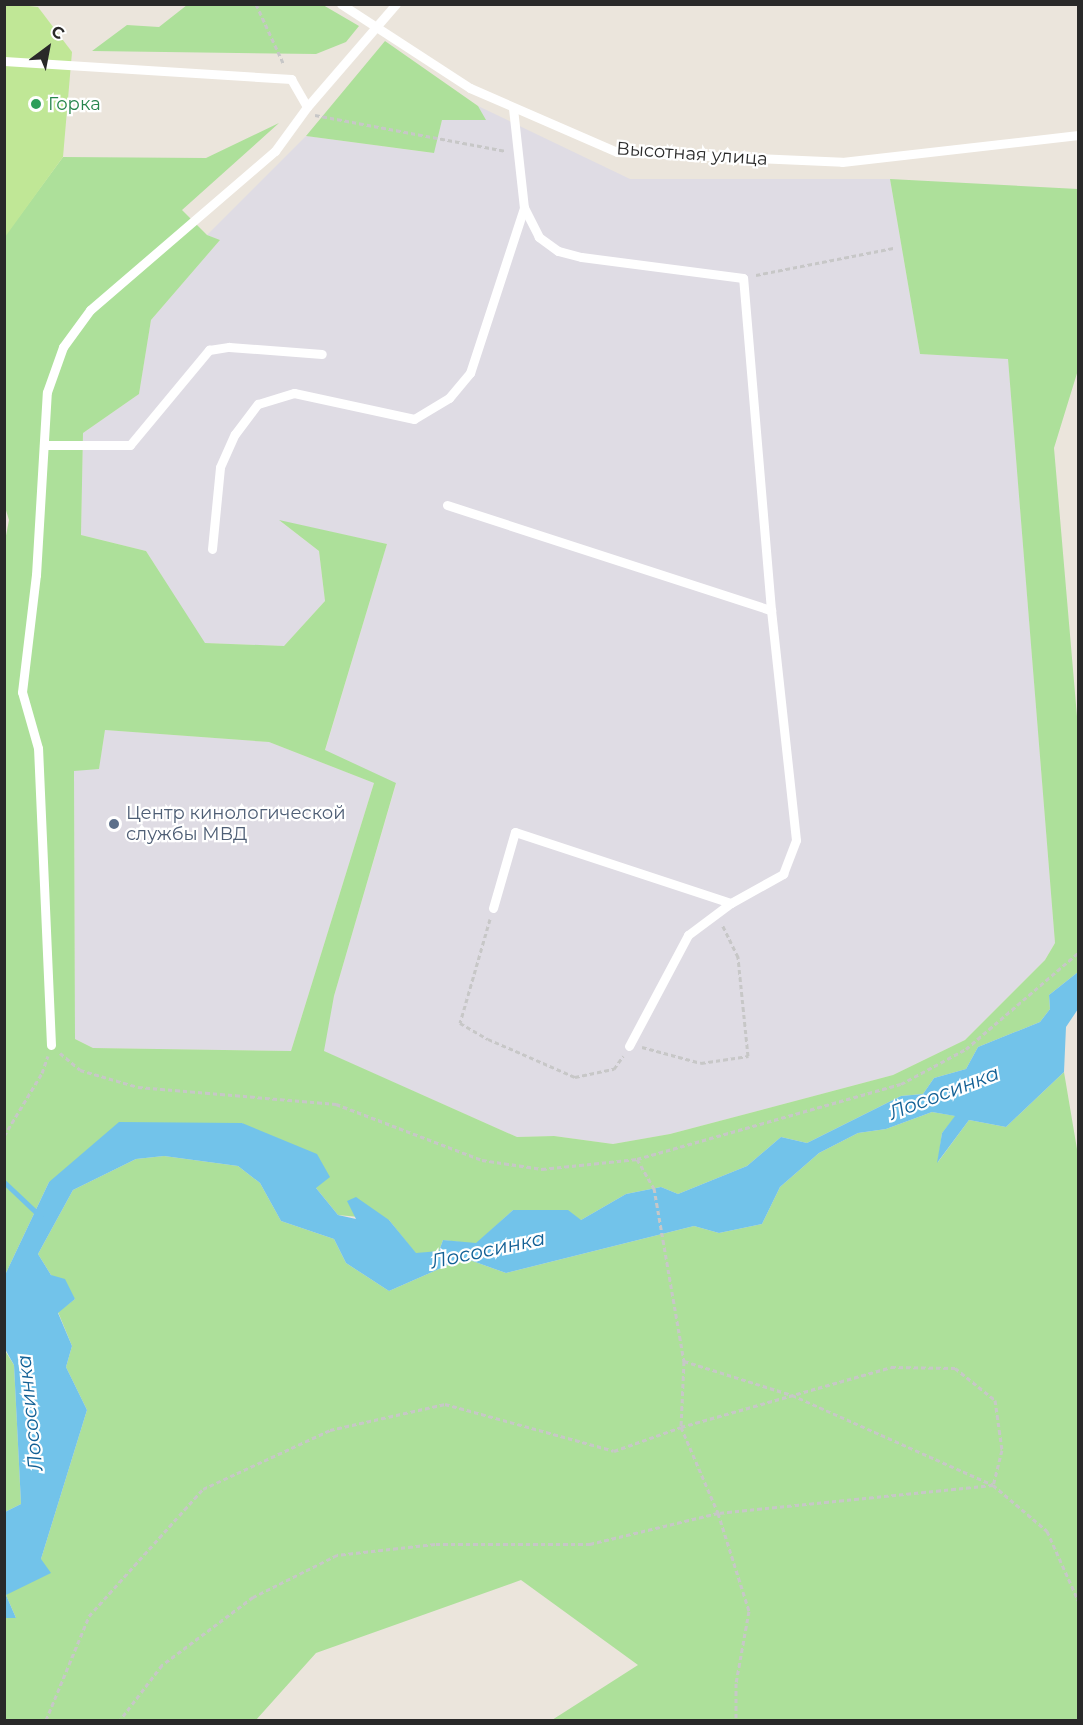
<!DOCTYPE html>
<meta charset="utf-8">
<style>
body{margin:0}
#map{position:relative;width:1083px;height:1725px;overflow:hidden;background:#ebe5dc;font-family:Montserrat,sans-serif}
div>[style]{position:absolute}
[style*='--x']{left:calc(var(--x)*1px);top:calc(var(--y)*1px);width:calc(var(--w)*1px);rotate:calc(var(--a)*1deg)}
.industrial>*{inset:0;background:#dfdce4}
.green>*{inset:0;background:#ade09a}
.pitch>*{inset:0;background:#c0e796}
.water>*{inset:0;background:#72c3ea}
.stream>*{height:5px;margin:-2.5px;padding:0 2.5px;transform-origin:2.5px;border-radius:2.5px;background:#72c3ea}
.path>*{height:3px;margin-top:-1.5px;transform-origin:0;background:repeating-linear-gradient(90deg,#c7c7c7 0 4.5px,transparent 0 7.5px)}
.service>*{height:9px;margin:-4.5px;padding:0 4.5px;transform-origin:4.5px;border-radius:4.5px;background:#fff}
.dots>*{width:16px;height:16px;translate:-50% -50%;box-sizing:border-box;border:3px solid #fff;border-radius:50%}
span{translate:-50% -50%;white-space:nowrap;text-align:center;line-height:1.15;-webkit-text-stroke:4.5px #fff;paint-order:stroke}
.leisure-label{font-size:18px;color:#27864d}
.left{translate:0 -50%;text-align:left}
.street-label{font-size:18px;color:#292929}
.service-label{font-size:18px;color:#4e5e75}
.water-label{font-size:20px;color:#126095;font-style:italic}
.frame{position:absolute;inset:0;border:6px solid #292929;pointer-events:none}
.north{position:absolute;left:18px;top:18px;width:60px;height:60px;-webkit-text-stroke:4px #fff;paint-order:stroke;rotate:32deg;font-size:16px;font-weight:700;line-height:24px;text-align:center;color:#292929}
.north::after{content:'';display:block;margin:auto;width:21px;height:27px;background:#292929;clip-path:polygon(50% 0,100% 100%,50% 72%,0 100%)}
</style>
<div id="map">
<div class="industrial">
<div style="clip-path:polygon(478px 106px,630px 179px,890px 179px,920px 354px,1008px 358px,1055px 943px,1045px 960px,965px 1040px,893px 1075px,670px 1134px,613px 1144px,554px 1136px,517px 1137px,323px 1051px,334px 996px,396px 784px,325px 751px,387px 544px,280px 521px,319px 551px,325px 601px,284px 646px,204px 643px,146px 551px,81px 535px,83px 433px,139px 394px,151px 320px,220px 240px,207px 235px,306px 136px,433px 153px,442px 120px,485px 120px)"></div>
<div style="clip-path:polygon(105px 730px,269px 742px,374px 783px,291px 1051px,93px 1048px,75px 1039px,74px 770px,99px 768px)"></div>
</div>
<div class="green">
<div style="clip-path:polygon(187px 5px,323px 5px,359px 26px,346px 42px,316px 54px,92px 51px,127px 25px,159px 27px)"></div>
<div style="clip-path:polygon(385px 41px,478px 106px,486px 120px,442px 120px,434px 153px,306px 136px)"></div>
<div style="clip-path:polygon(evenodd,279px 123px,182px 210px,207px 235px,220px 240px,151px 320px,139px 394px,83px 433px,81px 535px,146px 551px,205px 643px,284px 646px,325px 601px,319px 551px,279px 520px,387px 544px,325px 750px,396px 783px,334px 996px,324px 1051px,517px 1137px,554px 1136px,613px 1144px,670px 1134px,893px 1075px,965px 1040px,1045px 960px,1055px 943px,1008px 359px,920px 354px,890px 179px,1078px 189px,1078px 370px,1054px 448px,1078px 728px,1078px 972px,1049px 995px,1050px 1009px,1040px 1022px,978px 1047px,966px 1069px,934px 1078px,923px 1094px,901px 1096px,807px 1143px,781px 1137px,747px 1166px,678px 1194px,661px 1187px,626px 1194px,581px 1220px,513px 1210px,476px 1244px,443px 1240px,439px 1251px,416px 1254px,389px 1220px,338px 1215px,316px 1188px,242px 1123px,49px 1182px,5px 1275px,4px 546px,9px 520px,4px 504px,4px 237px,63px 157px,206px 158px,279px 123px,105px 730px,269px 742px,374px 783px,291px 1051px,93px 1048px,75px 1039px,74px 771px,99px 769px,105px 730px)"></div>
<div style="clip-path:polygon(1064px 1072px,1078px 1155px,1078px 1720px,552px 1720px,638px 1665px,521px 1580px,316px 1653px,256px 1720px,5px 1720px,5px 1618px,16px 1618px,6px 1595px,41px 1559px,87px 1410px,66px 1367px,72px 1346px,58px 1312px,75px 1299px,51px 1275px,38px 1254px,73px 1190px,136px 1159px,164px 1156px,238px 1166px,260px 1183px,281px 1221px,334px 1239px,346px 1263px,389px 1291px,464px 1258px,506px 1273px,694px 1226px,719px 1233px,762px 1224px,780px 1187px,819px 1153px,858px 1133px,886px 1129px,932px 1112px,956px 1116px,942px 1133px,938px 1162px,969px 1120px,1006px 1127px)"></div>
<div style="clip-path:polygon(4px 1349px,14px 1365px,21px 1504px,5px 1512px)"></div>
</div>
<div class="pitch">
<div style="clip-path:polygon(12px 4px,38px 7px,72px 52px,63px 157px,5px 237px,4px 5px)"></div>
</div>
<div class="water">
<div style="clip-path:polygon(1078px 972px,1078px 1009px,1066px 1027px,1064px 1072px,1006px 1127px,969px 1120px,937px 1163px,942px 1133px,955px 1116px,932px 1112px,886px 1129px,858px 1133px,819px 1153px,780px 1187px,762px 1224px,719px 1233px,694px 1226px,506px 1273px,464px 1258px,389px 1291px,346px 1263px,334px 1239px,281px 1221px,260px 1183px,238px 1166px,164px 1156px,136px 1159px,73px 1190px,38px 1254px,51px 1275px,65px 1279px,75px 1299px,58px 1313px,72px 1346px,66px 1367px,87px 1410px,41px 1559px,51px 1573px,6px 1595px,16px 1618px,5px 1618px,5px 1512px,21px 1504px,14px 1365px,5px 1349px,5px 1275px,49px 1182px,119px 1122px,242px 1123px,317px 1154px,330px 1177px,316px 1188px,338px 1215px,356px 1219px,347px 1201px,356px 1197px,389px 1220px,416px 1253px,439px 1251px,443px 1240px,476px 1243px,513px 1210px,568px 1210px,581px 1220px,626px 1194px,661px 1187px,678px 1194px,747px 1166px,781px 1137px,807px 1143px,901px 1096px,923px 1094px,934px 1078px,966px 1069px,978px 1047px,1040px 1022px,1050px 1009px,1049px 995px)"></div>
</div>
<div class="stream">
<div style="--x:4;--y:1182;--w:50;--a:43.4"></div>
</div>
<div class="path">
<div style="--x:256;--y:4;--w:67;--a:65.3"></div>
<div style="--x:315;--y:115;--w:193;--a:10.7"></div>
<div style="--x:756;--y:275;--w:140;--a:-11.1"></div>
<div style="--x:490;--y:919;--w:108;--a:106.1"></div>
<div style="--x:460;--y:1023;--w:32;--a:30"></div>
<div style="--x:488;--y:1039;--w:95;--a:23.6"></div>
<div style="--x:575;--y:1077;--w:40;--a:-12"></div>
<div style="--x:614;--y:1069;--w:16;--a:-55"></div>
<div style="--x:642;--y:1047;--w:61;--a:15.2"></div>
<div style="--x:701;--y:1063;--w:48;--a:-8.5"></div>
<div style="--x:748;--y:1056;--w:100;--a:-95.8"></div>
<div style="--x:738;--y:957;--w:37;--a:-116"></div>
<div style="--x:60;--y:1053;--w:26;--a:40"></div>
<div style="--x:80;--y:1070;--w:60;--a:16.3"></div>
<div style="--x:138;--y:1087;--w:199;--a:4.9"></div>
<div style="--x:336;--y:1104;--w:156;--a:21"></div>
<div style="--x:482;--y:1160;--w:61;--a:8.5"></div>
<div style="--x:542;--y:1169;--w:96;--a:-6"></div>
<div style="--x:637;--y:1159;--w:274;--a:-15.9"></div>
<div style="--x:901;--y:1084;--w:74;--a:-28.3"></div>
<div style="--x:966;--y:1049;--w:148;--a:-40.6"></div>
<div style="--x:4;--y:1136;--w:74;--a:-58.9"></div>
<div style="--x:42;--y:1073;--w:18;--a:-71"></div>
<div style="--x:637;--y:1159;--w:34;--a:60"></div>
<div style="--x:654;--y:1188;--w:176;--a:80.2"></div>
<div style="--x:684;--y:1361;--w:66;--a:92.6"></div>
<div style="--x:681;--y:1427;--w:94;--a:66.7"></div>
<div style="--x:718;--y:1513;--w:103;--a:72.4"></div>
<div style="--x:749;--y:1611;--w:73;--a:100.2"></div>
<div style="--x:736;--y:1683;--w:37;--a:90"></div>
<div style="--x:684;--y:1361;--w:113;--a:17.5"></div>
<div style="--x:792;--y:1395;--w:220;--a:24.1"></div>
<div style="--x:993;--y:1485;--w:71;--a:40.4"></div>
<div style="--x:1047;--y:1531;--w:76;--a:65.8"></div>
<div style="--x:46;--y:1720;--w:113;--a:-67.5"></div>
<div style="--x:89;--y:1616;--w:171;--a:-48.1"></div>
<div style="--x:203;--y:1489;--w:140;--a:-24.9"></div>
<div style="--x:330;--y:1430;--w:118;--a:-12.7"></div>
<div style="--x:445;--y:1404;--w:175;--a:15.5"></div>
<div style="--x:614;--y:1451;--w:71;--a:-19.7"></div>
<div style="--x:681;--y:1427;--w:218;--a:-15.9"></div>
<div style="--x:891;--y:1367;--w:64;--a:0.9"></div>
<div style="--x:955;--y:1368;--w:51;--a:38.7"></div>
<div style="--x:995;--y:1400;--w:50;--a:82"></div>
<div style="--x:1002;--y:1450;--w:36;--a:104"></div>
<div style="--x:993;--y:1485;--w:276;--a:174.2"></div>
<div style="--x:718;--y:1513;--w:132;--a:166.4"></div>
<div style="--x:590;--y:1544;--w:155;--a:180"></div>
<div style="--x:435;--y:1544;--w:99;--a:173.6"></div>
<div style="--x:337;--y:1555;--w:94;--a:153.4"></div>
<div style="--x:253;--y:1597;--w:114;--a:143.2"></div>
<div style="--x:162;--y:1665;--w:69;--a:127.4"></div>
</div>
<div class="service">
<div style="--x:341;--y:4;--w:154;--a:33.1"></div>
<div style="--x:470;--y:88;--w:160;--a:23.5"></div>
<div style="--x:617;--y:152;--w:225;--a:2.5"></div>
<div style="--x:842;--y:162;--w:238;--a:-6.5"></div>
<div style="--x:4;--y:61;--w:288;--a:3.6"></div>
<div style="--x:291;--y:79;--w:32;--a:60"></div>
<div style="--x:44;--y:445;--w:86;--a:0"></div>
<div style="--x:130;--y:445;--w:124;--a:-50.3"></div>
<div style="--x:209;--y:350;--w:20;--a:-9"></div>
<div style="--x:229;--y:347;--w:93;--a:4.3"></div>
<div style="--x:447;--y:505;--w:341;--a:18"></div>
<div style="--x:212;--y:549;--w:82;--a:-84.4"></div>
<div style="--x:220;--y:467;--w:36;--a:-66"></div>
<div style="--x:235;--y:434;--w:38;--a:-53"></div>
<div style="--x:258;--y:404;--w:38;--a:-17"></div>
<div style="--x:294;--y:393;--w:123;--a:12.2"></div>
<div style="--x:414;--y:419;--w:41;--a:-31"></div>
<div style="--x:449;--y:398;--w:33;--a:-50"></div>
<div style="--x:470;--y:373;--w:174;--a:-71.9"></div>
<div style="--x:493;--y:908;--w:79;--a:-73.9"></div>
<div style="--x:515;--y:832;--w:227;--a:18.2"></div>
<div style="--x:731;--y:903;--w:60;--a:-29.1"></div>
<div style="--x:783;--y:874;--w:36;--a:-69"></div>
<div style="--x:796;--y:840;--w:231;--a:-96.2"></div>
<div style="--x:771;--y:610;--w:333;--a:-94.8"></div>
<div style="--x:743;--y:278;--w:163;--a:-172.6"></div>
<div style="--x:581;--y:257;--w:24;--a:-165"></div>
<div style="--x:558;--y:251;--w:24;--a:-144"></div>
<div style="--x:539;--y:237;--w:33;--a:-117"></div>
<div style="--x:524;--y:208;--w:100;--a:-96.3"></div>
<div style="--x:51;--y:1045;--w:297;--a:-92.5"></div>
<div style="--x:38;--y:748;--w:58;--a:-105.9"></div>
<div style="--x:22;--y:692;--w:118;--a:-83.2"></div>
<div style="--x:36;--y:575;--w:183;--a:-86.6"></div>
<div style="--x:47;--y:392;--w:48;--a:-70.4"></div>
<div style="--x:63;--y:347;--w:46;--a:-53.9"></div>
<div style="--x:90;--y:310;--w:244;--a:-40.7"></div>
<div style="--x:275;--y:151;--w:54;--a:-54"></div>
<div style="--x:307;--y:107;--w:136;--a:-49.2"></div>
<div style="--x:629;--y:1046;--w:126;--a:-62"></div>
<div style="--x:688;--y:935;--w:54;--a:-36.7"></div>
</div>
<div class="dots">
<div style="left:36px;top:104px;background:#2e9e5b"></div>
<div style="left:114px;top:824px;background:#5c6f8a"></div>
</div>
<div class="leisure-label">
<span class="left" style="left:48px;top:104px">Горка</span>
</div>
<div class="street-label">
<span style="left:692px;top:154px;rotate:4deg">Высотная улица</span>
</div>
<div class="service-label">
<span class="left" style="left:126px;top:824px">Центр кинологической<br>службы МВД</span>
</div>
<div class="water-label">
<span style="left:944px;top:1093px;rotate:-21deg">Лососинка</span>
<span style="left:488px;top:1250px;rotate:-12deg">Лососинка</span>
<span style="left:30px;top:1413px;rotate:-96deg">Лососинка</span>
</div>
<div class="frame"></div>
<div class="north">С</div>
</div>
